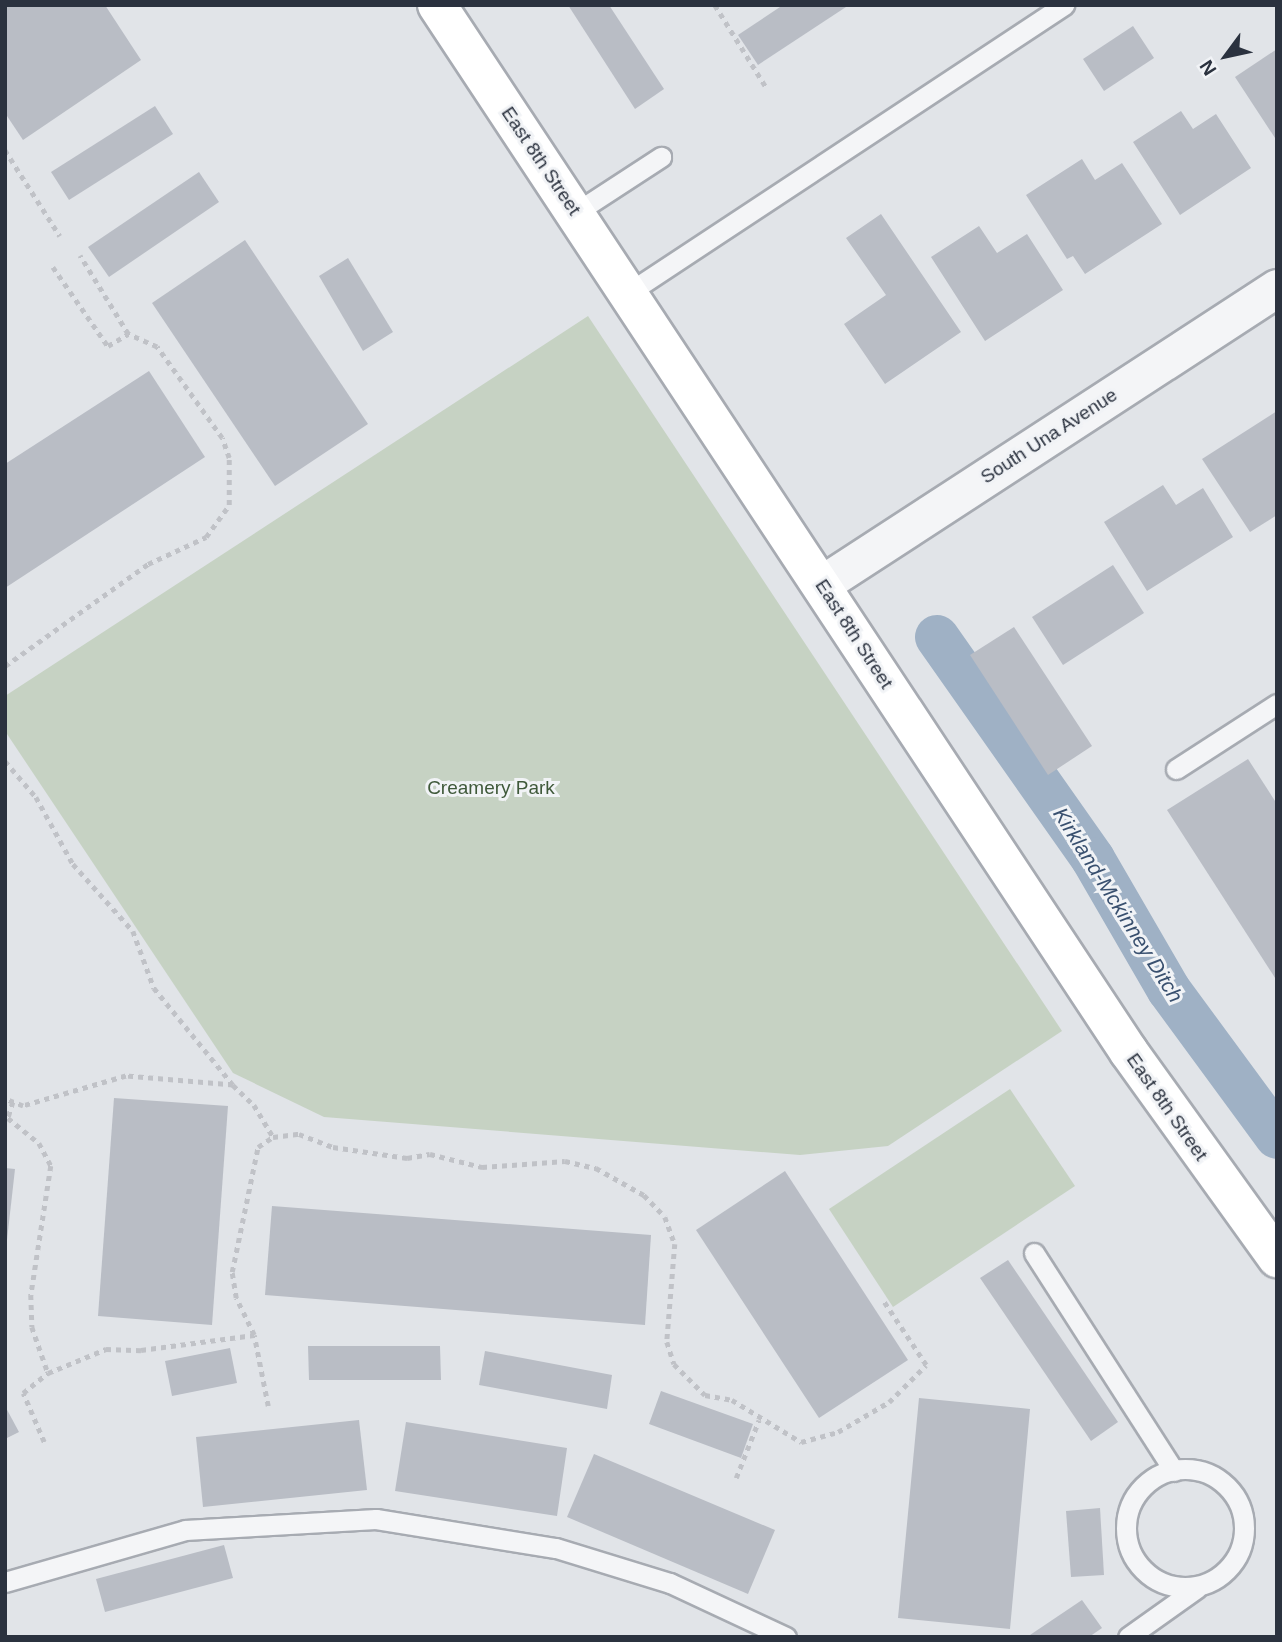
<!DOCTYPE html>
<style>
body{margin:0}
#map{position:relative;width:1282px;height:1642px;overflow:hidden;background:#e1e4e8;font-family:Helvetica,sans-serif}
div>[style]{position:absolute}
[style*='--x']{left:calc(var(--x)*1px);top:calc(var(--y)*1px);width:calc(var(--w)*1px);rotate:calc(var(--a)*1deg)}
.green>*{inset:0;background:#c6d2c3}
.canal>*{height:44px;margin:-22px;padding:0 22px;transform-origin:22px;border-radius:22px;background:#9fb1c5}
.building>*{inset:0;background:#b9bdc5}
.path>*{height:4.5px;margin-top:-2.25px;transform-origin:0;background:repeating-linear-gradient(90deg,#c0c2c7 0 5px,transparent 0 10px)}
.roads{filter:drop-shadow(2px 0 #a7abb2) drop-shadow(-2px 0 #a7abb2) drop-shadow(0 2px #a7abb2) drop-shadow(0 -2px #a7abb2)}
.lane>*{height:19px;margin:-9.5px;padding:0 9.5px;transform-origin:9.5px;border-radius:9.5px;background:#f4f5f7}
.lane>.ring{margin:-9.5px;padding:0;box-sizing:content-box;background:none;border:19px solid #f4f5f7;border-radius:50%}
.street>*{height:37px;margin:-18.5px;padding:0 18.5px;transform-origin:18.5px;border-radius:18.5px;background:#f4f5f7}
.secondary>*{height:38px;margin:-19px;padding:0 19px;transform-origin:19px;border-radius:19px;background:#fff}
span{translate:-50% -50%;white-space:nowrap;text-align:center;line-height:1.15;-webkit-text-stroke:6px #f1f3f6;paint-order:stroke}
.street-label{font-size:19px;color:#2b323f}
.park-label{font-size:19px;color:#3f593a}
.water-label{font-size:21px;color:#39506f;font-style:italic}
.frame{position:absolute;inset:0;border:7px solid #2b323f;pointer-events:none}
.north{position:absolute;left:1191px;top:21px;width:70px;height:70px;-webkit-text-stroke:5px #f1f3f6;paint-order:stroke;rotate:237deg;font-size:19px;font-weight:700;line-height:28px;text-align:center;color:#2b323f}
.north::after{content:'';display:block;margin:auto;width:24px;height:32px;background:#2b323f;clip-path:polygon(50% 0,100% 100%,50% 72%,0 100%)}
</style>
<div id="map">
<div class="green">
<div style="clip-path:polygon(588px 316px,1062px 1031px,888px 1146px,800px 1155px,324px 1117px,233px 1073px,5px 731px,5px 696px)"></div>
<div style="clip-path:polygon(1010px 1089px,1075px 1186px,893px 1307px,829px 1209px)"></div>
</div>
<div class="canal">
<div style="--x:937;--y:637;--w:271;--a:54.9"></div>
<div style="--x:1093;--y:859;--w:151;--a:59.9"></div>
<div style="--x:1169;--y:990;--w:182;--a:53.7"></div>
</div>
<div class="building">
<div style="clip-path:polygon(5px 5px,105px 5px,141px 60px,23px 140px,5px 113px)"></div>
<div style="clip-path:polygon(568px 5px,609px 5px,664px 89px,635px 109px)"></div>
<div style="clip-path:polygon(783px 5px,846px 7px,758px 65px,738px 35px)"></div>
<div style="clip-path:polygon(1133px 26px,1154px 58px,1104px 91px,1083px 59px)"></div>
<div style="clip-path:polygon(1277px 49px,1277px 141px,1235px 77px)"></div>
<div style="clip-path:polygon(155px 106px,173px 134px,69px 200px,51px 172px)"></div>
<div style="clip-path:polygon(1181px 111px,1193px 129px,1216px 114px,1251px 168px,1180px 215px,1133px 142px)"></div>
<div style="clip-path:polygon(1082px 159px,1095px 180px,1122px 163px,1162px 224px,1085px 274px,1073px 256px,1067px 259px,1026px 195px)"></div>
<div style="clip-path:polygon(199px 172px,219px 202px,109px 277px,88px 247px)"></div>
<div style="clip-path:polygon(881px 214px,961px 332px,885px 384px,844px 324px,886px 295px,846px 238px)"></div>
<div style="clip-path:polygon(979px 226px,997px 253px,1027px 234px,1063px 290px,985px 341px,931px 257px)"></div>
<div style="clip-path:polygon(245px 240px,368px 424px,275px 486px,152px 303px)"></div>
<div style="clip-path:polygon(348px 258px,393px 332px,363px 351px,319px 276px)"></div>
<div style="clip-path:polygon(149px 371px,205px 457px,5px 588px,5px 464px)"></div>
<div style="clip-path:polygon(1277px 411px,1277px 515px,1250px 532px,1202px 459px)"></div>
<div style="clip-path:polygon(1163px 485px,1176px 505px,1203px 488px,1233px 537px,1147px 591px,1104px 522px)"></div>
<div style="clip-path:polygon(1113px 565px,1144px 613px,1063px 665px,1032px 617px)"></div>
<div style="clip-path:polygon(1014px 627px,1092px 746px,1048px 775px,970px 655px)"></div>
<div style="clip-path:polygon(1248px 759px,1277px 804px,1277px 981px,1167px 810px)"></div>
<div style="clip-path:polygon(114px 1098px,228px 1106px,212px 1325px,98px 1316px)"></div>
<div style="clip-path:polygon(5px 1168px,15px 1169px,7px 1240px,5px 1240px)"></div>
<div style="clip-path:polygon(785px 1171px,908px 1360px,819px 1418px,696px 1230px)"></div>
<div style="clip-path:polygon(272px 1206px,651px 1235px,645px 1325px,265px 1295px)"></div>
<div style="clip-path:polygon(1008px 1260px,1118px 1422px,1091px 1441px,980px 1278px)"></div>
<div style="clip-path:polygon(308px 1346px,440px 1346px,441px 1380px,309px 1380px)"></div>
<div style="clip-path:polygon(230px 1348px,237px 1383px,172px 1396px,165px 1361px)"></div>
<div style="clip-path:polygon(485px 1351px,612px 1375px,607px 1409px,479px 1385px)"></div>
<div style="clip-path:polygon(661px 1391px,753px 1424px,741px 1458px,649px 1424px)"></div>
<div style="clip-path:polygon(919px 1398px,1030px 1409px,1010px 1629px,898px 1618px)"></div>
<div style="clip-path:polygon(5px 1406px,19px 1432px,5px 1439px)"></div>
<div style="clip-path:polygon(359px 1420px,367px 1490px,203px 1507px,196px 1437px)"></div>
<div style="clip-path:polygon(406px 1422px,567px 1448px,557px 1516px,395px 1491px)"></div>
<div style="clip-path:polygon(594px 1454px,775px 1530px,748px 1594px,567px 1517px)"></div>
<div style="clip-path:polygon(1100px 1508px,1104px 1575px,1071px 1577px,1066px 1511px)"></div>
<div style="clip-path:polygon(224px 1545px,233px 1578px,105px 1612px,96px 1579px)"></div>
<div style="clip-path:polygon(1082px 1600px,1102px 1628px,1089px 1637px,1027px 1637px)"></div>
</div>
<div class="path">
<div style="--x:715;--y:5;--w:97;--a:58.1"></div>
<div style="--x:5;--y:150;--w:102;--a:57.4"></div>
<div style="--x:53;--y:267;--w:96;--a:55.2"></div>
<div style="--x:108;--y:346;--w:23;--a:-31"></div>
<div style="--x:128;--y:334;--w:92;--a:-121.6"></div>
<div style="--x:5;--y:666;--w:176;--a:-35.5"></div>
<div style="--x:148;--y:564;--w:64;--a:-25"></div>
<div style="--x:206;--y:537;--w:39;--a:-54"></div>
<div style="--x:229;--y:505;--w:47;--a:-90"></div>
<div style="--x:229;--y:458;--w:21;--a:-109"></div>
<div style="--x:222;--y:438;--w:112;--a:-125.5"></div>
<div style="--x:157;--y:347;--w:32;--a:-156"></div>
<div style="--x:5;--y:761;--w:48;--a:49.3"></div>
<div style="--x:36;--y:797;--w:77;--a:61.1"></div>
<div style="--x:73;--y:864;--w:90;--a:48.2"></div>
<div style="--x:133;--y:931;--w:61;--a:69.8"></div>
<div style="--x:154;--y:988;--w:125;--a:50.8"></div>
<div style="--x:233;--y:1085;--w:107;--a:-175.2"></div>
<div style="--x:126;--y:1076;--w:107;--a:163.8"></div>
<div style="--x:23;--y:1106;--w:19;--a:-159"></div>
<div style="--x:233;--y:1085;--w:29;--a:44"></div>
<div style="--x:254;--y:1105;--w:37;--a:59"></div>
<div style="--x:273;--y:1137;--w:26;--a:-7"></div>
<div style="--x:299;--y:1134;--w:36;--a:21"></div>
<div style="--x:333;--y:1147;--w:75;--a:8.5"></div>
<div style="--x:407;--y:1158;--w:23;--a:-10"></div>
<div style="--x:430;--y:1154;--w:54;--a:14"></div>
<div style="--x:482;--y:1167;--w:83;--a:-4.1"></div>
<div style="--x:565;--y:1161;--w:32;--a:13"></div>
<div style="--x:596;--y:1168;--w:55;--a:29.4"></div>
<div style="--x:644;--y:1195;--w:30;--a:46"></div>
<div style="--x:665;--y:1217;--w:29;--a:70"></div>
<div style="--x:675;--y:1244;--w:98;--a:94.7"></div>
<div style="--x:667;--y:1342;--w:23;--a:72"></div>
<div style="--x:674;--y:1364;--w:44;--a:45"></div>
<div style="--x:705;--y:1395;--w:27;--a:10"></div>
<div style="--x:732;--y:1400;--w:81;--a:31.3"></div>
<div style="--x:801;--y:1442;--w:38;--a:-15"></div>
<div style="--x:838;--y:1432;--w:59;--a:-30.5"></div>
<div style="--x:889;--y:1402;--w:52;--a:-45"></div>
<div style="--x:926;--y:1365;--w:79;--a:-123.7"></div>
<div style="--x:13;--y:1102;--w:17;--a:107"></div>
<div style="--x:8;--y:1118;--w:40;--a:39"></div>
<div style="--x:39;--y:1143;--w:26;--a:62"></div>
<div style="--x:51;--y:1166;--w:131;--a:98.8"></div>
<div style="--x:31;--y:1295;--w:32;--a:88"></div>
<div style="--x:32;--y:1327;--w:49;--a:70.8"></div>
<div style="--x:268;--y:1406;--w:72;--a:-101.2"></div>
<div style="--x:254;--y:1335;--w:41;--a:-115.9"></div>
<div style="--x:236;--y:1298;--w:26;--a:-99"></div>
<div style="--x:232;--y:1272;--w:128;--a:-78.3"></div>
<div style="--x:258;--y:1147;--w:18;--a:-34"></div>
<div style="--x:44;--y:1442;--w:53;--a:-113.2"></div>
<div style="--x:23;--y:1393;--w:32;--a:-39"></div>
<div style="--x:48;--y:1373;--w:63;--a:-22.5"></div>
<div style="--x:106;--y:1349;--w:35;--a:2"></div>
<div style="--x:141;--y:1350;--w:114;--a:-7.6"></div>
<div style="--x:736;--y:1478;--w:62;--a:-68.4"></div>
</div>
<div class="roads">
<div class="lane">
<div style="--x:575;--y:213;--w:103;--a:-33.1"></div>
<div style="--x:628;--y:293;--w:523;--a:-33.45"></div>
<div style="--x:1176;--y:769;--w:120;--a:-32.8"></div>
<div style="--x:1034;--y:1253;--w:259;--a:57.3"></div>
<div class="ring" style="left:1126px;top:1469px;width:99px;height:99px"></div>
<div style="--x:5;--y:1582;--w:187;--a:-16.1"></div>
<div style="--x:185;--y:1530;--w:191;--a:-3.3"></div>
<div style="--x:376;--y:1519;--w:182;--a:9.2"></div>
<div style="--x:556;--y:1548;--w:119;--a:17.1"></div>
<div style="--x:670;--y:1583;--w:128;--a:25"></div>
<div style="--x:1128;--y:1637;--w:85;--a:-35.4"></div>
</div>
<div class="street">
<div style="--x:822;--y:584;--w:543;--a:-33.05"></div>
</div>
<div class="secondary">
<div style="--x:437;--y:5;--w:1255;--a:56.54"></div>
<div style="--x:1129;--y:1052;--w:254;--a:54.3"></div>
</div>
</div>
<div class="street-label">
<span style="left:541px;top:161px;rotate:56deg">East 8th Street</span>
<span style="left:1049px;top:436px;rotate:-33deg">South Una Avenue</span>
<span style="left:854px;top:634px;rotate:57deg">East 8th Street</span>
<span style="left:1167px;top:1107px;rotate:55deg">East 8th Street</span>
</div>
<div class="park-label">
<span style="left:491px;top:788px">Creamery Park</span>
</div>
<div class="water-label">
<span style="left:1118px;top:905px;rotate:58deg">Kirkland-Mckinney Ditch</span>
</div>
<div class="frame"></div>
<div class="north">N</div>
</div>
